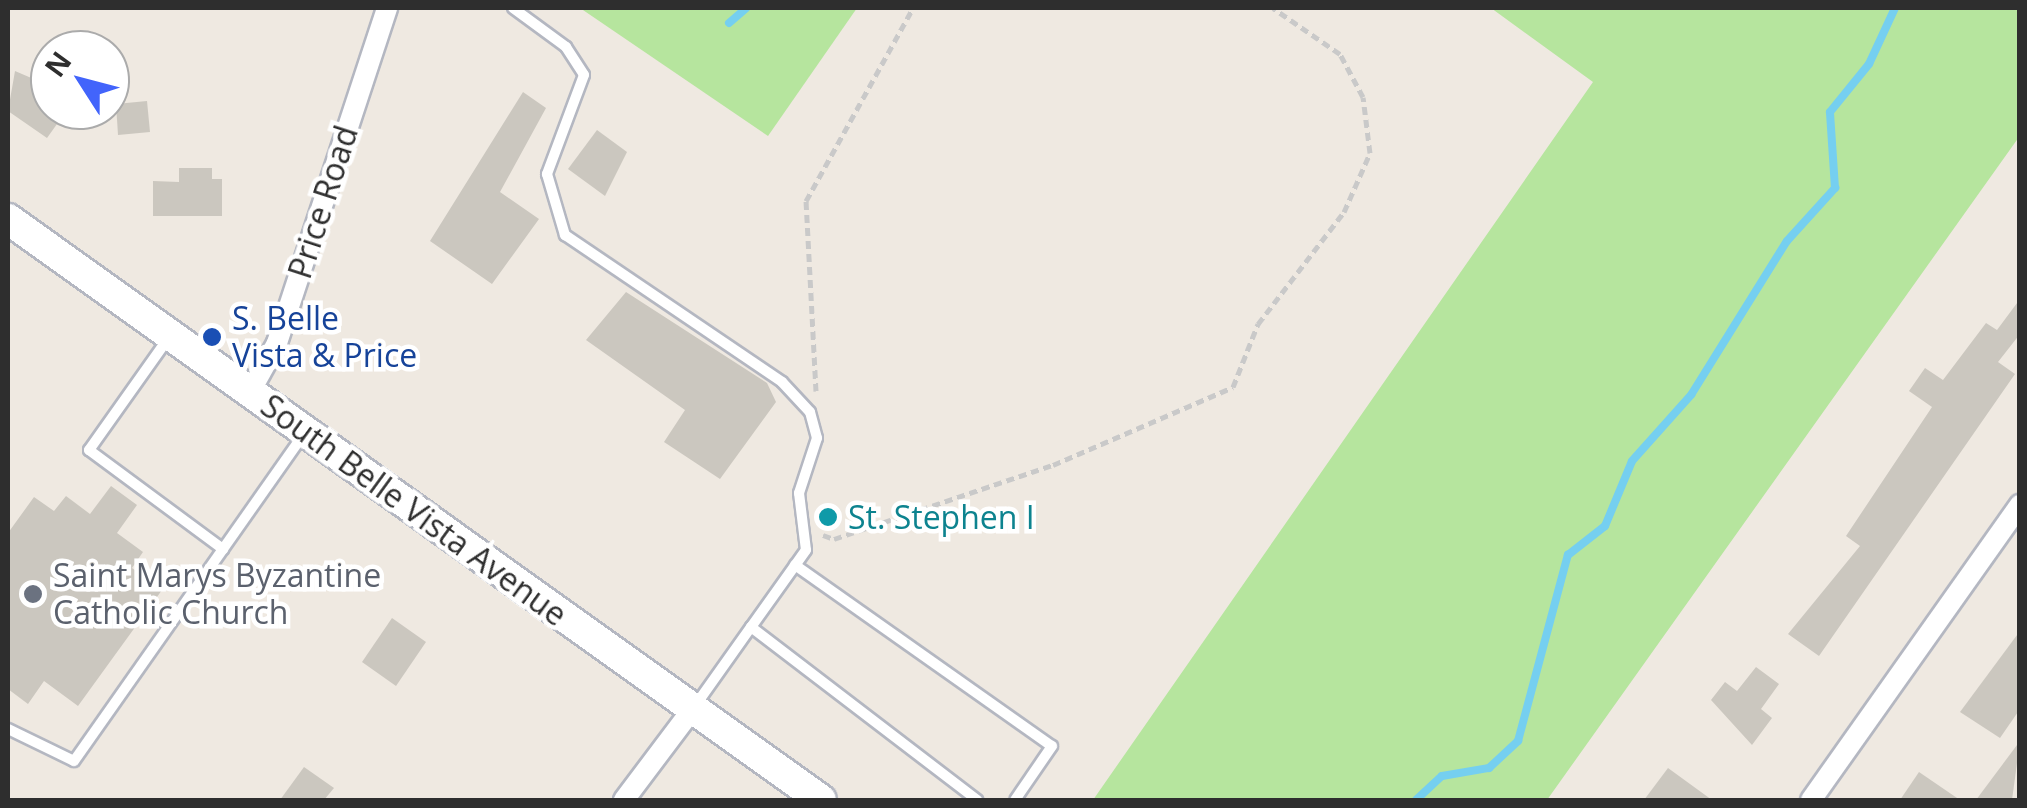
<!DOCTYPE html>
<style>
body{margin:0}
#map{position:relative;width:2027px;height:808px;overflow:hidden;background:#efe9e1;font-family:"Open Sans",sans-serif}
div>[style]{position:absolute}
[style*='--x']{left:calc(var(--x)*1px);top:calc(var(--y)*1px);width:calc(var(--w)*1px);rotate:calc(var(--a)*1deg)}
.green>*{inset:0;background:#b6e59e}
.stream>*{height:8px;margin:-4px;padding:0 4px;transform-origin:4px;border-radius:4px;background:#75cff0}
.building>*{inset:0;background:#cbc7bf}
.path>*{height:5px;margin-top:-2.5px;transform-origin:0;background:repeating-linear-gradient(90deg,#c9c9c9 0 8px,transparent 0 13px)}
.roads{filter:drop-shadow(2px 0 #b4b7c1) drop-shadow(-2px 0 #b4b7c1) drop-shadow(0 2px #b4b7c1) drop-shadow(0 -2px #b4b7c1)}
.lane>*{height:10px;margin:-5px;padding:0 5px;transform-origin:5px;border-radius:5px;background:#fff}
.street>*{height:20px;margin:-10px;padding:0 10px;transform-origin:10px;border-radius:10px;background:#fff}
.secondary>*{height:30px;margin:-15px;padding:0 15px;transform-origin:15px;border-radius:15px;background:#fff}
.dots>*{width:28px;height:28px;translate:-50% -50%;box-sizing:border-box;border:5px solid #fff;border-radius:50%}
span{translate:-50% -50%;white-space:nowrap;text-align:center;line-height:1.15;-webkit-text-stroke:9px #fff;paint-order:stroke}
.street-label{font-size:32px;color:#2e2e2e}
.transit-label{font-size:32px;color:#164399}
.left{translate:0 -50%;text-align:left}
.culture-label{font-size:32px;color:#0d838f}
.worship-label{font-size:32px;color:#5b616d}
.frame{position:absolute;inset:0;border:10px solid #2e2e2e;pointer-events:none}
.north{position:absolute;left:30px;top:30px;width:100px;height:100px;box-sizing:border-box;background:#fff;border:2px solid #ababab;border-radius:50%;rotate:306deg;font-size:28px;font-weight:700;line-height:40px;text-align:center;color:#2e2e2e}
.north::after{content:'';display:block;margin:auto;width:35px;height:45px;background:#4264fb;clip-path:polygon(50% 0,100% 100%,50% 72%,0 100%)}
</style>
<div id="map">
<div class="green">
<div style="clip-path:polygon(580px 8px,857px 8px,768px 136px)"></div>
<div style="clip-path:polygon(1491px 8px,2019px 8px,2019px 137px,1547px 800px,1093px 800px,1593px 82px)"></div>
</div>
<div class="stream">
<div style="--x:729;--y:23;--w:23;--a:-41"></div>
<div style="--x:1416;--y:800;--w:35;--a:-43"></div>
<div style="--x:1442;--y:776;--w:48;--a:-9.7"></div>
<div style="--x:1489;--y:768;--w:40;--a:-43"></div>
<div style="--x:1518;--y:741;--w:193;--a:-75"></div>
<div style="--x:1568;--y:555;--w:47;--a:-38.1"></div>
<div style="--x:1605;--y:526;--w:70;--a:-67.4"></div>
<div style="--x:1632;--y:461;--w:89;--a:-48.2"></div>
<div style="--x:1691;--y:395;--w:181;--a:-58.1"></div>
<div style="--x:1787;--y:241;--w:72;--a:-47.8"></div>
<div style="--x:1835;--y:188;--w:76;--a:-93.8"></div>
<div style="--x:1830;--y:112;--w:62;--a:-50.9"></div>
<div style="--x:1869;--y:64;--w:62;--a:-65.1"></div>
</div>
<div class="building">
<div style="clip-path:polygon(15px 71px,50px 86px,50px 110px,67px 110px,47px 138px,8px 111px)"></div>
<div style="clip-path:polygon(523px 92px,546px 108px,500px 192px,539px 219px,492px 284px,430px 241px)"></div>
<div style="clip-path:polygon(147px 101px,150px 132px,118px 135px,116px 104px)"></div>
<div style="clip-path:polygon(597px 130px,627px 152px,605px 196px,568px 169px)"></div>
<div style="clip-path:polygon(179px 168px,212px 168px,212px 179px,222px 179px,222px 216px,153px 216px,153px 181px,179px 182px)"></div>
<div style="clip-path:polygon(626px 292px,767px 383px,776px 402px,720px 479px,664px 442px,685px 410px,586px 340px)"></div>
<div style="clip-path:polygon(2020px 299px,2020px 334px,1998px 362px,2015px 374px,1819px 656px,1788px 634px,1860px 546px,1846px 536px,1932px 407px,1909px 391px,1925px 368px,1943px 380px,1986px 323px,1997px 330px)"></div>
<div style="clip-path:polygon(111px 486px,137px 505px,117px 533px,143px 552px,132px 568px,162px 590px,78px 706px,44px 681px,28px 704px,8px 689px,8px 533px,34px 497px,54px 511px,66px 496px,90px 514px)"></div>
<div style="clip-path:polygon(392px 618px,426px 642px,396px 686px,362px 662px)"></div>
<div style="clip-path:polygon(2020px 631px,2020px 709px,2000px 738px,1960px 712px)"></div>
<div style="clip-path:polygon(1756px 667px,1779px 684px,1761px 709px,1772px 718px,1752px 745px,1711px 700px,1725px 682px,1737px 691px)"></div>
<div style="clip-path:polygon(2020px 741px,2012px 800px,1976px 800px)"></div>
<div style="clip-path:polygon(304px 767px,334px 788px,324px 800px,280px 800px)"></div>
<div style="clip-path:polygon(1668px 768px,1712px 800px,1644px 800px)"></div>
<div style="clip-path:polygon(1919px 772px,1960px 800px,1900px 800px)"></div>
</div>
<div class="path">
<div style="--x:816;--y:391;--w:190;--a:-93"></div>
<div style="--x:806;--y:201;--w:221;--a:-61"></div>
<div style="--x:823;--y:535;--w:12;--a:20"></div>
<div style="--x:834;--y:539;--w:231;--a:-18.7"></div>
<div style="--x:1053;--y:465;--w:196;--a:-23.4"></div>
<div style="--x:1233;--y:387;--w:68;--a:-68.4"></div>
<div style="--x:1258;--y:324;--w:141;--a:-52.5"></div>
<div style="--x:1344;--y:212;--w:64;--a:-66.2"></div>
<div style="--x:1370;--y:153;--w:56;--a:-97.1"></div>
<div style="--x:1363;--y:97;--w:49;--a:-118.1"></div>
<div style="--x:1340;--y:54;--w:81;--a:-145.5"></div>
</div>
<div class="roads">
<div class="lane">
<div style="--x:513;--y:8;--w:66;--a:36.3"></div>
<div style="--x:566;--y:47;--w:33;--a:57"></div>
<div style="--x:584;--y:75;--w:106;--a:110.5"></div>
<div style="--x:547;--y:174;--w:64;--a:73.6"></div>
<div style="--x:565;--y:235;--w:262;--a:34.1"></div>
<div style="--x:782;--y:382;--w:41;--a:47"></div>
<div style="--x:810;--y:412;--w:27;--a:75"></div>
<div style="--x:817;--y:438;--w:58;--a:108.1"></div>
<div style="--x:799;--y:493;--w:57;--a:83"></div>
<div style="--x:806;--y:550;--w:95;--a:125.5"></div>
<div style="--x:167;--y:340;--w:135;--a:125.3"></div>
<div style="--x:89;--y:450;--w:167;--a:36.5"></div>
<div style="--x:795;--y:565;--w:314;--a:35.2"></div>
<div style="--x:1052;--y:746;--w:65;--a:124.4"></div>
<div style="--x:695;--y:706;--w:97;--a:-54.7"></div>
<div style="--x:751;--y:627;--w:285;--a:37.4"></div>
<div style="--x:8;--y:729;--w:73;--a:25.9"></div>
<div style="--x:74;--y:761;--w:400;--a:-54.9"></div>
</div>
<div class="street">
<div style="--x:250;--y:392;--w:56;--a:-61.1"></div>
<div style="--x:277;--y:343;--w:353;--a:-71.8"></div>
<div style="--x:624;--y:800;--w:111;--a:-53"></div>
<div style="--x:1811;--y:800;--w:362;--a:-54.7"></div>
</div>
<div class="secondary">
<div style="--x:8;--y:219;--w:999;--a:35.55"></div>
</div>
</div>
<div class="dots">
<div style="left:212px;top:337px;background:#1a4fb4"></div>
<div style="left:828px;top:517px;background:#0f9aa8"></div>
<div style="left:33px;top:594px;background:#6b7280"></div>
</div>
<div class="street-label">
<span style="left:323px;top:202px;rotate:-72deg">Price Road</span>
<span style="left:414px;top:510px;rotate:36deg">South Belle Vista Avenue</span>
</div>
<div class="transit-label">
<span class="left" style="left:232px;top:337px">S. Belle<br>Vista &amp; Price</span>
</div>
<div class="culture-label">
<span class="left" style="left:848px;top:517px">St. Stephen I</span>
</div>
<div class="worship-label">
<span class="left" style="left:53px;top:594px">Saint Marys Byzantine<br>Catholic Church</span>
</div>
<div class="frame"></div>
<div class="north">N</div>
</div>
